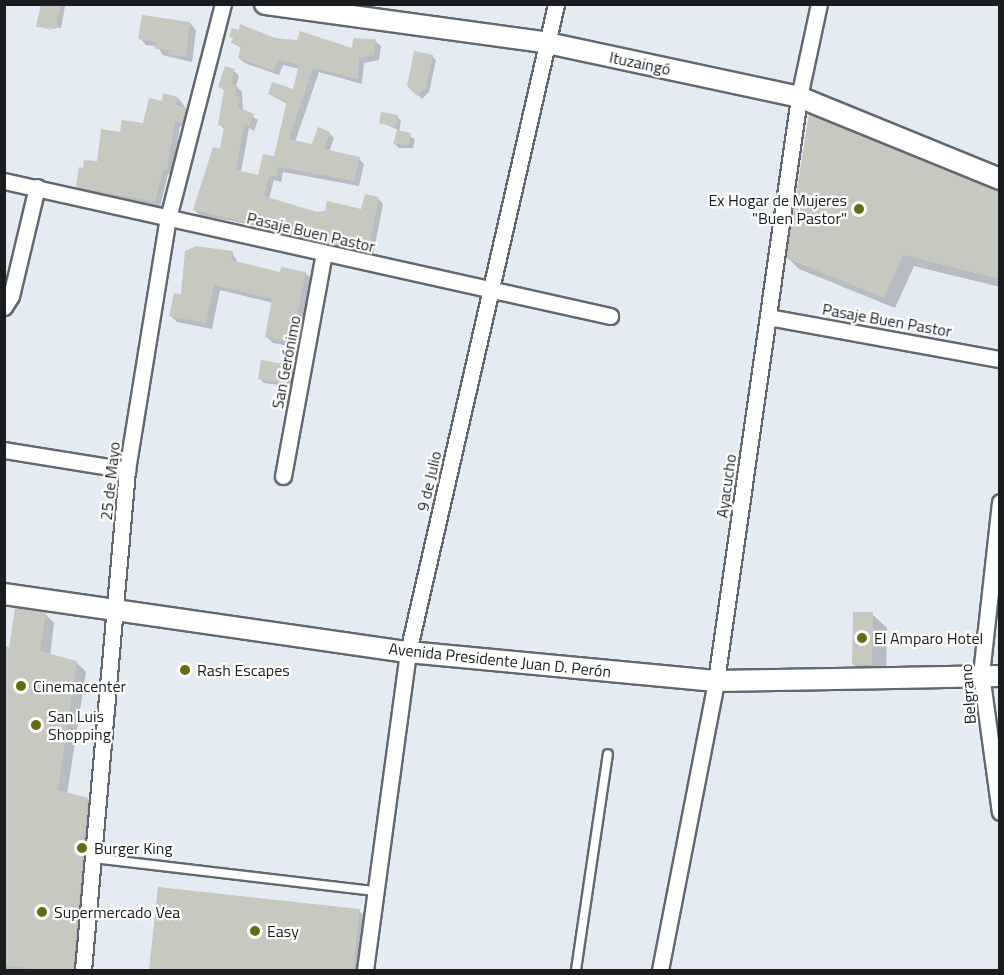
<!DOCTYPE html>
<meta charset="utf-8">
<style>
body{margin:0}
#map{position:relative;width:1004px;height:975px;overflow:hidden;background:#e4ebf3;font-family:"Titillium Web",sans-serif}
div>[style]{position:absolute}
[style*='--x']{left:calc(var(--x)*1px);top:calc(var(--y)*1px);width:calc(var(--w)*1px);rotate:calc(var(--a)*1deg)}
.shadow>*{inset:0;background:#0003}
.building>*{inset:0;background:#c7c8bf}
.roads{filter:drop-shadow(2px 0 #62686f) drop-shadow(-2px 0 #62686f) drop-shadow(0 2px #62686f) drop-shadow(0 -2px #62686f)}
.service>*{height:8px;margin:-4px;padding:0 4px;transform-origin:4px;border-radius:4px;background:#fff}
.minor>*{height:15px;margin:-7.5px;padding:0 7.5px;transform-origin:7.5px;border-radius:7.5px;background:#fff}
.tertiary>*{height:20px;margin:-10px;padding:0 10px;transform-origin:10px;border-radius:10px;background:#fff}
.dots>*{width:16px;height:16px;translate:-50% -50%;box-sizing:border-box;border:3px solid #fff;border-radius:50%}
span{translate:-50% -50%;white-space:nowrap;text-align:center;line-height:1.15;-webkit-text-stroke:4.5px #fff;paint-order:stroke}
.street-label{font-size:16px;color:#1a1d1f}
.poi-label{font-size:16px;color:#1a1d1f}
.right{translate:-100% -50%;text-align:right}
.left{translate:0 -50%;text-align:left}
.frame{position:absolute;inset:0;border:6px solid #1a1d1f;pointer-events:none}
</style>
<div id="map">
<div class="shadow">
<div style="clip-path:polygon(43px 4px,65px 6px,61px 28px,41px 26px,60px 33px,38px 26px)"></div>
<div style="clip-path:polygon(190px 23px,196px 30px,192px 62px,163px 55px,157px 46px,146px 45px,140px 38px)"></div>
<div style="clip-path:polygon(274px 39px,354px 50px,375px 41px,381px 46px,379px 60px,364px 63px,362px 84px,319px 72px,295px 142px,313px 146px,329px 133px,334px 138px,329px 152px,359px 159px,364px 164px,359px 186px,283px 172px,281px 182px,274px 180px,269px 199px,316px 213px,362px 210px,378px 198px,383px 204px,373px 256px,263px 232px,257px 226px,200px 215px,194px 210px,221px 151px,225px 130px,219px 124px,225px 91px,220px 87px,234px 71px,239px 76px,236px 86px,242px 92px,243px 111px,258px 120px,254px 131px,249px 128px,241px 172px,260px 177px,275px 158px,288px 104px,269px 94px,294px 91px,300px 69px,283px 65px,279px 75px,245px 63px,239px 58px,242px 49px,233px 43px)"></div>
<div style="clip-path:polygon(432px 56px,436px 60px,429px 92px,422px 99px,409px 85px)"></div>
<div style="clip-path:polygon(178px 98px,191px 115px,188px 128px,180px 126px,173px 175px,168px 174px,160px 207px,84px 193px,78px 187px,85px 169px,98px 163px,121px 133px,144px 124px,163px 103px)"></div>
<div style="clip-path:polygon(397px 117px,401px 121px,399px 132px,415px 139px,413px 148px,399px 148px,395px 144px,398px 130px,380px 122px)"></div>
<div style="clip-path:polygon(1000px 191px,1000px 287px,914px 266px,895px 308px,799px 269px,788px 258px)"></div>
<div style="clip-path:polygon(232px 252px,238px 263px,281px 274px,305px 273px,312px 279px,298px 348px,273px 343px,266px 336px,273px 303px,220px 290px,212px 329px,177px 322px,171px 316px,183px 296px)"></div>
<div style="clip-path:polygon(290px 366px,294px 371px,292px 387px,264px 383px,260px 378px)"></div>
<div style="clip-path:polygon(45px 614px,54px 623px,50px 656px,76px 662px,86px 672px,67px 794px,88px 799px,97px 809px,83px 970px,4px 970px,4px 646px,9px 651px)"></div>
<div style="clip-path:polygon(872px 614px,887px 628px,886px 678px,868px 678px,853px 664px)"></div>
<div style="clip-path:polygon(159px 889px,359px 911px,369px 920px,363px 970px,150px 970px)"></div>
</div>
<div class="building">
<div style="clip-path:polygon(41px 4px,61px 4px,56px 29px,36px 27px)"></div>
<div style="clip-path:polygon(142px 15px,190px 22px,186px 57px,168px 55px,169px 50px,155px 49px,156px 42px,138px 39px)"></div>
<div style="clip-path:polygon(240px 24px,275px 38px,297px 40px,300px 31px,352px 48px,353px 38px,376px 39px,374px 55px,359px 58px,358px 79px,313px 68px,289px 139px,312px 144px,318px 127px,330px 132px,324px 149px,360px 157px,354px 181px,278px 167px,276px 177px,269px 176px,264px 196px,317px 212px,325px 211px,327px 201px,361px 209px,365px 194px,379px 197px,368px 252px,193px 210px,213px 147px,220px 149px,224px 126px,218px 125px,224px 89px,218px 87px,225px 66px,235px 69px,231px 83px,237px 85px,234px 96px,240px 97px,238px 107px,254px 114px,249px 126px,244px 124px,236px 170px,258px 175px,263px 154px,274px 156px,287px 101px,268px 94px,272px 82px,293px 89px,299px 65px,278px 60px,274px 71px,238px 58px,241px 46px,231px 43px,233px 38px,229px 37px,232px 28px,239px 30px)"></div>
<div style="clip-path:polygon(414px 51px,433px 55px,426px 88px,417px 96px,407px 86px)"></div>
<div style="clip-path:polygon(163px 93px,178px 97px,176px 105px,186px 108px,182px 123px,175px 121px,167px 170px,163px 169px,155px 202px,76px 187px,79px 167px,83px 168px,84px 160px,97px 161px,101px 129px,120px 132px,122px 120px,143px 123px,149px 98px,162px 101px)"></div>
<div style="clip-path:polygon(381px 112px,398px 115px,395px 127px,379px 123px)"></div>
<div style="clip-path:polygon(809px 114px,999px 191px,999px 279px,903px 255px,884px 298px,786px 258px)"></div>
<div style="clip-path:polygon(397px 130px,411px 133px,409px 145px,393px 144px)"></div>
<div style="clip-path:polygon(196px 246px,233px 251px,231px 260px,280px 272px,281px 267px,306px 272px,292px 342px,265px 337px,272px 299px,214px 285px,206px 323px,169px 316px,174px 293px,181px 294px,185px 251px)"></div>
<div style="clip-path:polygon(261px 360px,290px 365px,287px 384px,258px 379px)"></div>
<div style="clip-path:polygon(15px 608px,46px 612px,40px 651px,77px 661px,58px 790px,88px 798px,73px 970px,37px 970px,4px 965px,4px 644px,9px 648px)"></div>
<div style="clip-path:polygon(853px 612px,873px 612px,872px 665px,852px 664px)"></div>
<div style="clip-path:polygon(158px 887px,360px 909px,353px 970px,149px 970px)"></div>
</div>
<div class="roads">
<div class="service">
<div style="--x:93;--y:858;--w:284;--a:6.7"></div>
<div style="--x:576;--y:970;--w:218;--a:-81.6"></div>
</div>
<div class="minor">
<div style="--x:4;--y:181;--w:621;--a:12.56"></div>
<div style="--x:4;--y:307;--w:13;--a:-58"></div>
<div style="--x:11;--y:296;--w:112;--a:-76.6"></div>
<div style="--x:768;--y:317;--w:236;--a:10.3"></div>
<div style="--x:4;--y:450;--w:125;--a:9.2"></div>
<div style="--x:283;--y:476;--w:227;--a:-79.6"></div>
<div style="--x:1000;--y:502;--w:173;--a:96.3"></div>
<div style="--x:981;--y:674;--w:139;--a:82.2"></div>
<div style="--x:83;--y:970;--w:502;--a:-84.97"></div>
<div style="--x:127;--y:470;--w:255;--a:-80.8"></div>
<div style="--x:168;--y:218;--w:221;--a:-75.6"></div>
<div style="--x:365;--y:970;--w:321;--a:-82.3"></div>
<div style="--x:408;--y:652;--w:665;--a:-77.13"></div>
<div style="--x:660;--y:970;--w:294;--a:-79"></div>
<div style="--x:716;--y:681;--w:590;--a:-81.91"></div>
<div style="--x:799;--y:97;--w:95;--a:-77.9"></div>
</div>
<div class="tertiary">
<div style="--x:265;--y:4;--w:286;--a:7.8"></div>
<div style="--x:548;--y:43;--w:257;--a:12.1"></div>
<div style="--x:799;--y:97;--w:217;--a:22.2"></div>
<div style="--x:4;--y:594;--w:408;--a:8.2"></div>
<div style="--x:408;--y:652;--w:309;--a:5.4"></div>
<div style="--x:716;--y:681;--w:284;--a:-1"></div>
</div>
</div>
<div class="dots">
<div style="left:859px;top:209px;background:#656b0e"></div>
<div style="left:862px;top:638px;background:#656b0e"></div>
<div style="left:185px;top:670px;background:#656b0e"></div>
<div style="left:21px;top:686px;background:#656b0e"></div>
<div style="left:36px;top:725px;background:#656b0e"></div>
<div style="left:82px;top:848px;background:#656b0e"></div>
<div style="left:42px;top:912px;background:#656b0e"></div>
<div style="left:255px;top:931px;background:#656b0e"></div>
</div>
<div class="street-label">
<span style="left:640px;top:63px;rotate:12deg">Ituzaingó</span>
<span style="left:311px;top:232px;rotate:13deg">Pasaje Buen Pastor</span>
<span style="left:887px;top:320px;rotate:10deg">Pasaje Buen Pastor</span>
<span style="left:286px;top:362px;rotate:-79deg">San Gerónimo</span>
<span style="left:110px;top:481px;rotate:-84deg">25 de Mayo</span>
<span style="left:429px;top:481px;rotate:-77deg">9 de Julio</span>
<span style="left:726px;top:486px;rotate:-82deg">Ayacucho</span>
<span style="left:500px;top:660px;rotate:6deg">Avenida Presidente Juan D. Perón</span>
<span style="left:968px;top:694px;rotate:-94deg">Belgrano</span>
</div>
<div class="poi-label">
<span class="right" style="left:847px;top:209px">Ex Hogar de Mujeres<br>"Buen Pastor"</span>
<span class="left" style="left:874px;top:638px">El Amparo Hotel</span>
<span class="left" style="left:197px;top:670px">Rash Escapes</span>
<span class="left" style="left:33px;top:686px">Cinemacenter</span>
<span class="left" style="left:48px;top:725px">San Luis<br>Shopping</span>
<span class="left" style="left:94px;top:848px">Burger King</span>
<span class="left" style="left:54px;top:912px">Supermercado Vea</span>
<span class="left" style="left:267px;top:931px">Easy</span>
</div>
<div class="frame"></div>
</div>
